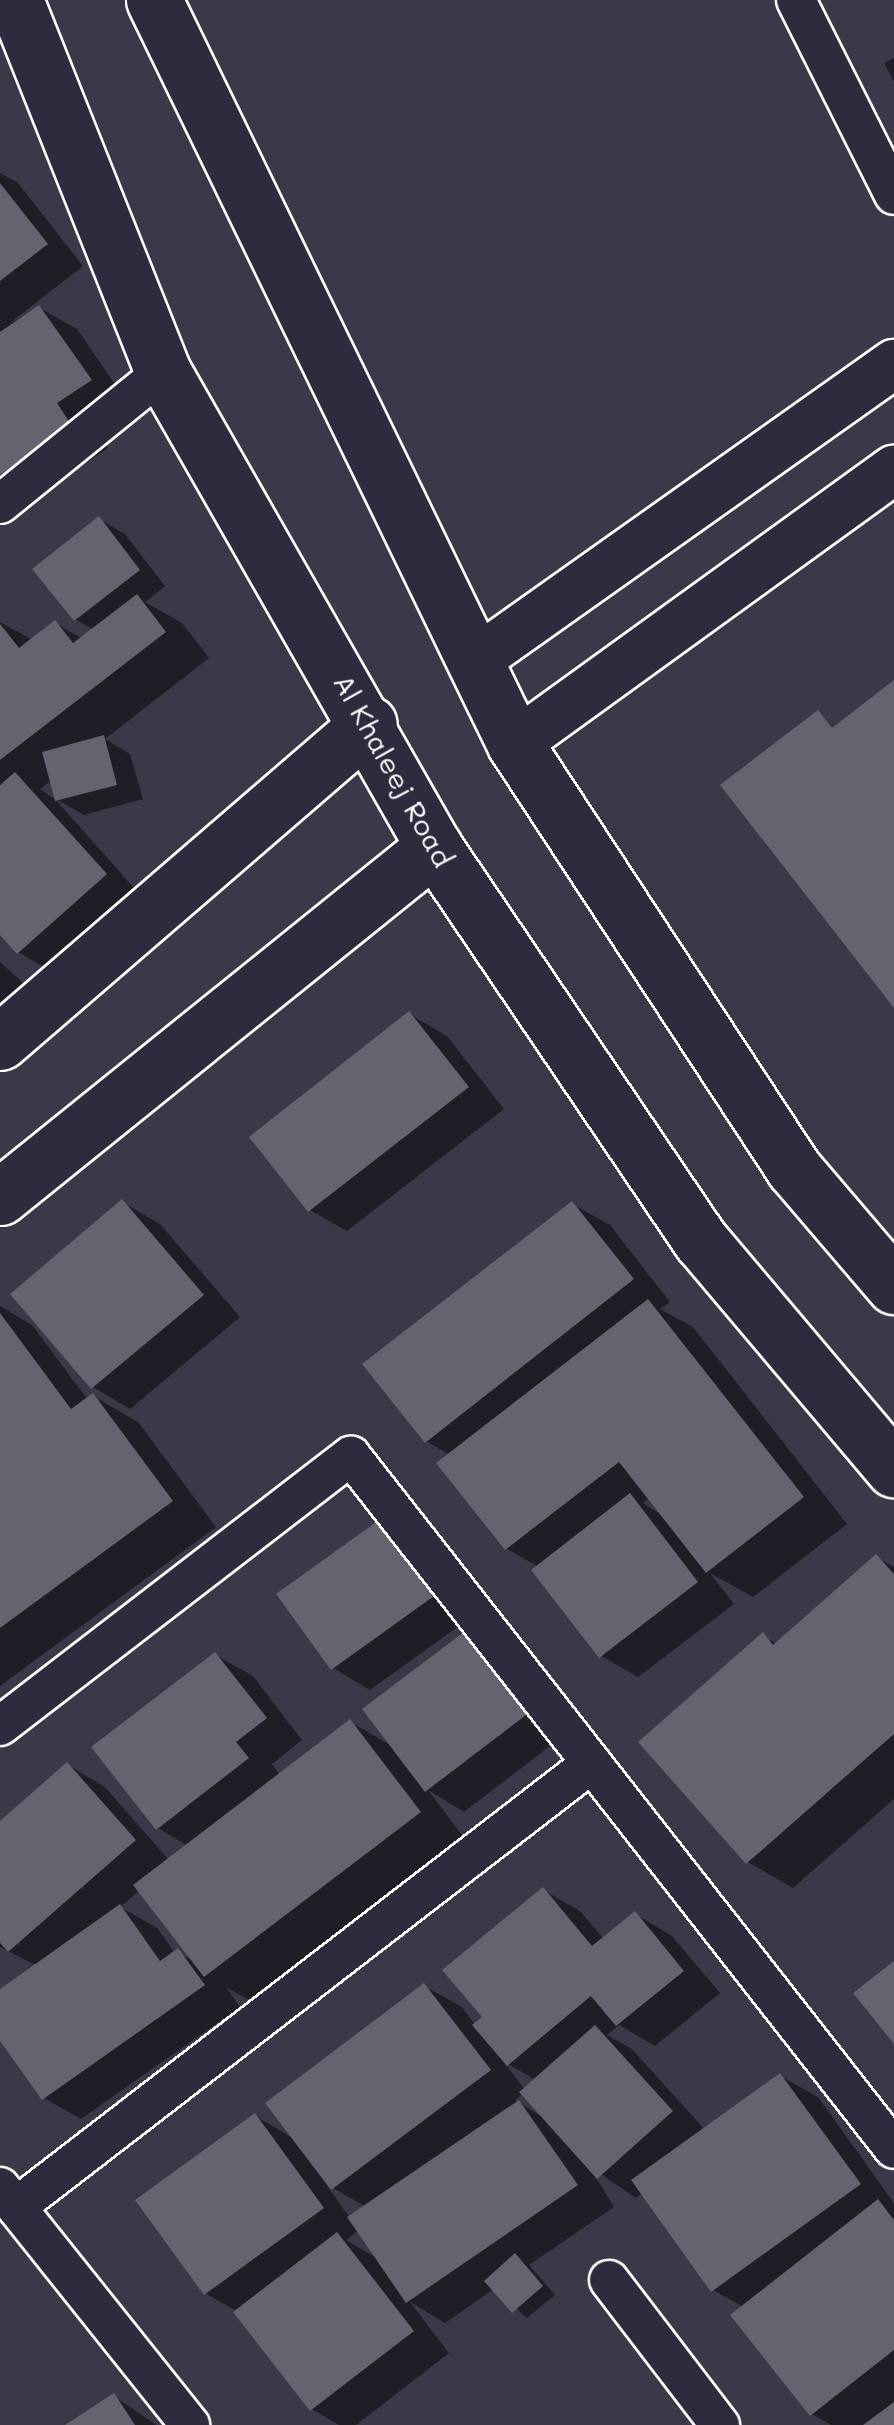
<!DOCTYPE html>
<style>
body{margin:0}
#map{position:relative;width:894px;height:2425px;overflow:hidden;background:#3c3749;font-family:Mali,sans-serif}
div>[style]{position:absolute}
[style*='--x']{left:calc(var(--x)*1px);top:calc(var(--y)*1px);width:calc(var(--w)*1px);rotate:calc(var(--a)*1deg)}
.shadow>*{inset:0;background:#0007}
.building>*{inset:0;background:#666270}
.roads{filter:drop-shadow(2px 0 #fff) drop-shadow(-2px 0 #fff) drop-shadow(0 2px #fff) drop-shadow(0 -2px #fff)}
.minor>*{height:38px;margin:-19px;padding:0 19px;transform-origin:19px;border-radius:19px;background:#2f2a3d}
.tertiary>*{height:48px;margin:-24px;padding:0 24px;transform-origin:24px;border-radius:24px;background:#2f2a3d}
.secondary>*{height:55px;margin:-27.5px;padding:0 27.5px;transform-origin:27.5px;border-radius:27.5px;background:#2f2a3d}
.primary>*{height:55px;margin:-27.5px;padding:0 27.5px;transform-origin:27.5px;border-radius:27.5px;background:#2f2a3d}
span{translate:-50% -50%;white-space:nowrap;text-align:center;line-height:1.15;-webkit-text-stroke:9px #2f2a3d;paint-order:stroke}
.street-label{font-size:28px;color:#fff}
</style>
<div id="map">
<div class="shadow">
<div style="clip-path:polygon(894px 58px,894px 81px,884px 63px)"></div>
<div style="clip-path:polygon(0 173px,18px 183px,83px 266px,10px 323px,40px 308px,77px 329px,127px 402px,93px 425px,108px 448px,29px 501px,0 485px)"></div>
<div style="clip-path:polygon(99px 519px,125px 534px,165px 586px,145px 602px,182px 623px,209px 658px,105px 739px,130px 754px,143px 799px,84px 815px,58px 800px,52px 780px,40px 789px,55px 799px,142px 897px,56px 974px,18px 952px,0 931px,0 622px,33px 640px,55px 623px,83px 639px,94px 630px,75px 619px)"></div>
<div style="clip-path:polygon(0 962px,33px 992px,0 1027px)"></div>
<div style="clip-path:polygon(409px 1014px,447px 1036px,504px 1109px,347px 1231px,310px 1210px)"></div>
<div style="clip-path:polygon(122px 1202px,160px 1224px,240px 1317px,130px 1409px,93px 1387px,13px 1294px)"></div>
<div style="clip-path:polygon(evenodd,572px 1204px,610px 1225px,670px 1302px,660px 1309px,693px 1327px,847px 1524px,753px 1597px,710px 1573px,734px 1604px,638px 1677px,601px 1656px,539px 1567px,507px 1549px,450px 1455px,426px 1441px,572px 1204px,650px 1497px,664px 1516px,643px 1503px,650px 1497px)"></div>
<div style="clip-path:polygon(0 1306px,32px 1325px,88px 1400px,93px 1396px,138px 1422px,216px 1527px,0 1686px)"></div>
<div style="clip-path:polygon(386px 1518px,477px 1613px,370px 1690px,333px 1668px)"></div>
<div style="clip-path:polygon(876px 1557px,894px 1567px,894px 1799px,793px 1888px,748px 1862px,763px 1636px,777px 1644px)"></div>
<div style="clip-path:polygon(evenodd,476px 1626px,575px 1727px,464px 1812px,428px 1790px,464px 1838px,251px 2001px,226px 1987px,240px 2007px,81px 2119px,44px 2098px,0 2037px,0 1992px,37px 1966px,0 1947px,0 1824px,68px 1765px,105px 1787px,169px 1860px,188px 1846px,158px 1828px,215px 1655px,253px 1676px,302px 1740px,272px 1764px,280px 1775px,350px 1722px,394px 1747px,476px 1626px,140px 1890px,194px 1960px,175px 1953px,157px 1928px,120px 1907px,140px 1890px)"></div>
<div style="clip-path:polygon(evenodd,543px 1890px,580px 1911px,604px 1939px,635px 1914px,672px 1936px,720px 1993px,655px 2046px,619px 2025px,607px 2035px,632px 2049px,705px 2130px,780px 2076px,818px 2097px,894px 2203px,894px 2425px,831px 2425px,812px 2414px,744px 2307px,713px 2290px,643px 2192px,636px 2198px,589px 2166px,614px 2207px,529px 2265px,555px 2295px,527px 2318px,494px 2289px,445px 2323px,410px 2302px,449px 2353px,356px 2425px,339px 2425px,312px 2409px,238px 2312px,205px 2293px,255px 2116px,295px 2139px,424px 1986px,462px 2007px,476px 2026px,486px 2018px,543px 1890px,504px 2062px,536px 2080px,525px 2090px,504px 2062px,543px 1890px,524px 2093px,544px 2118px,515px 2100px,524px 2093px,543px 1890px,326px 2184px,366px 2207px,350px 2218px,326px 2184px,543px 1890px,359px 2230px,380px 2260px,346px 2240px,359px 2230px)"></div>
<div style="clip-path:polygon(114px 2396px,156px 2425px,69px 2425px)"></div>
</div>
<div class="building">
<div style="clip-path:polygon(0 183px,48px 244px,0 281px)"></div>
<div style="clip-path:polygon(39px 305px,92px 380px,57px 403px,72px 426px,0 475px,0 332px)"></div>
<div style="clip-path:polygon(99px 516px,140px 570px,74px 621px,32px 569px)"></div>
<div style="clip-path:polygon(137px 594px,166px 632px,0 760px,0 624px,19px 648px,55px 620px,73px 643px)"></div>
<div style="clip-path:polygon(894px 680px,894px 1008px,720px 785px,818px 710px,832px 728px)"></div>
<div style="clip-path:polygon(104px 735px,117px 785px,55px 801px,42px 752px)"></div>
<div style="clip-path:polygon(15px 772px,107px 874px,17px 954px,0 935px,0 785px)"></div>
<div style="clip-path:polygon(409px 1011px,469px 1087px,308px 1212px,249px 1137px)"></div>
<div style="clip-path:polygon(122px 1199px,204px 1295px,91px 1389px,10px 1294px)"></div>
<div style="clip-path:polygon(572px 1201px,634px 1279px,425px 1443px,362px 1364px)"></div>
<div style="clip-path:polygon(648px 1299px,804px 1497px,706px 1573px,619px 1462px,505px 1550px,436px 1463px)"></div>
<div style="clip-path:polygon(0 1313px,71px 1409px,93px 1393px,173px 1501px,0 1628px)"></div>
<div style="clip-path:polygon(630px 1493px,698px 1582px,599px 1658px,531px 1570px)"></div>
<div style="clip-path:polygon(386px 1515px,441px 1591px,331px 1670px,276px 1594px)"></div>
<div style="clip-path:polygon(876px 1554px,894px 1574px,894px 1734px,746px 1864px,638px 1742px,763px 1632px,773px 1645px)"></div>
<div style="clip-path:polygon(476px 1623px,539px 1705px,425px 1792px,362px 1709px)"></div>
<div style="clip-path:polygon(215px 1652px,267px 1718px,236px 1742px,249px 1758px,156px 1830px,91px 1747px)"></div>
<div style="clip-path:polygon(350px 1719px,421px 1812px,204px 1977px,133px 1885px)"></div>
<div style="clip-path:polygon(67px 1762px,136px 1840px,8px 1952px,0 1943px,0 1821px)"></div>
<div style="clip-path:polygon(543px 1887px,592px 1946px,635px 1911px,684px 1971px,616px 2026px,591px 1996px,507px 2066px,472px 2025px,482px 2017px,442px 1970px)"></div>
<div style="clip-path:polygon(120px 1904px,160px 1961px,178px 1948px,205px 1985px,42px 2100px,0 2041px,0 1989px)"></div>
<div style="clip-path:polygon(894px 1961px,894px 2044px,853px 1993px)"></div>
<div style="clip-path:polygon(424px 1983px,491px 2070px,331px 2190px,265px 2103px)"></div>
<div style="clip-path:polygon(595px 2025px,673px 2111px,597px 2179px,519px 2092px)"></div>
<div style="clip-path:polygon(780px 2073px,861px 2184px,711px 2292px,631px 2180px)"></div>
<div style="clip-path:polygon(519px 2100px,578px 2185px,406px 2303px,347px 2217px)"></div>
<div style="clip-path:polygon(255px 2113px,324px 2208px,204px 2295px,135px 2200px)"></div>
<div style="clip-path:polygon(878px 2199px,894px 2220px,894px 2350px,810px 2416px,730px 2315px)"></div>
<div style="clip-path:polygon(337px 2232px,414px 2331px,310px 2411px,233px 2312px)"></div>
<div style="clip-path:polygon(515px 2253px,543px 2286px,512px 2313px,484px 2281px)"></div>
<div style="clip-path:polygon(114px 2393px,135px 2425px,65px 2425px)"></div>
<div style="clip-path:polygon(894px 2402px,894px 2425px,863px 2425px)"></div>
</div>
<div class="roads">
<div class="minor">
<div style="--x:796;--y:0;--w:218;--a:63.3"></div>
<div style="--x:0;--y:504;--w:210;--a:-39"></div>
<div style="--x:0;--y:1726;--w:443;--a:-37.6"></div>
<div style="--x:351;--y:1456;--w:880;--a:51.92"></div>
<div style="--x:0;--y:2187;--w:305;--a:51.4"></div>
<div style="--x:16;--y:2207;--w:727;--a:-37.63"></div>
<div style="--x:609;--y:2280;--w:183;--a:52.6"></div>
</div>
<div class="tertiary">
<div style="--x:475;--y:661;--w:514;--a:-35.33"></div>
<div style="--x:515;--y:744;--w:468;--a:-35.9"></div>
</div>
<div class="secondary">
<div style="--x:0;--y:1042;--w:487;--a:-40.8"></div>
<div style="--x:0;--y:1197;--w:558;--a:-38.88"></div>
</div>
<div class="primary">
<div style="--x:15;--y:0;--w:400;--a:68.3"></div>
<div style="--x:163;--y:372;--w:547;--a:60.29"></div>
<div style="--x:434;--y:847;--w:476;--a:55.9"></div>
<div style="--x:701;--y:1241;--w:299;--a:49.8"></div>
<div style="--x:154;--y:0;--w:827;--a:64.12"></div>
<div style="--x:515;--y:744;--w:508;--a:56.72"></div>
<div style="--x:794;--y:1169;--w:154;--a:49.5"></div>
</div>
</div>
<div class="street-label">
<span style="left:394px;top:770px;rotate:61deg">Al Khaleej Road</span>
</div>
</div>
